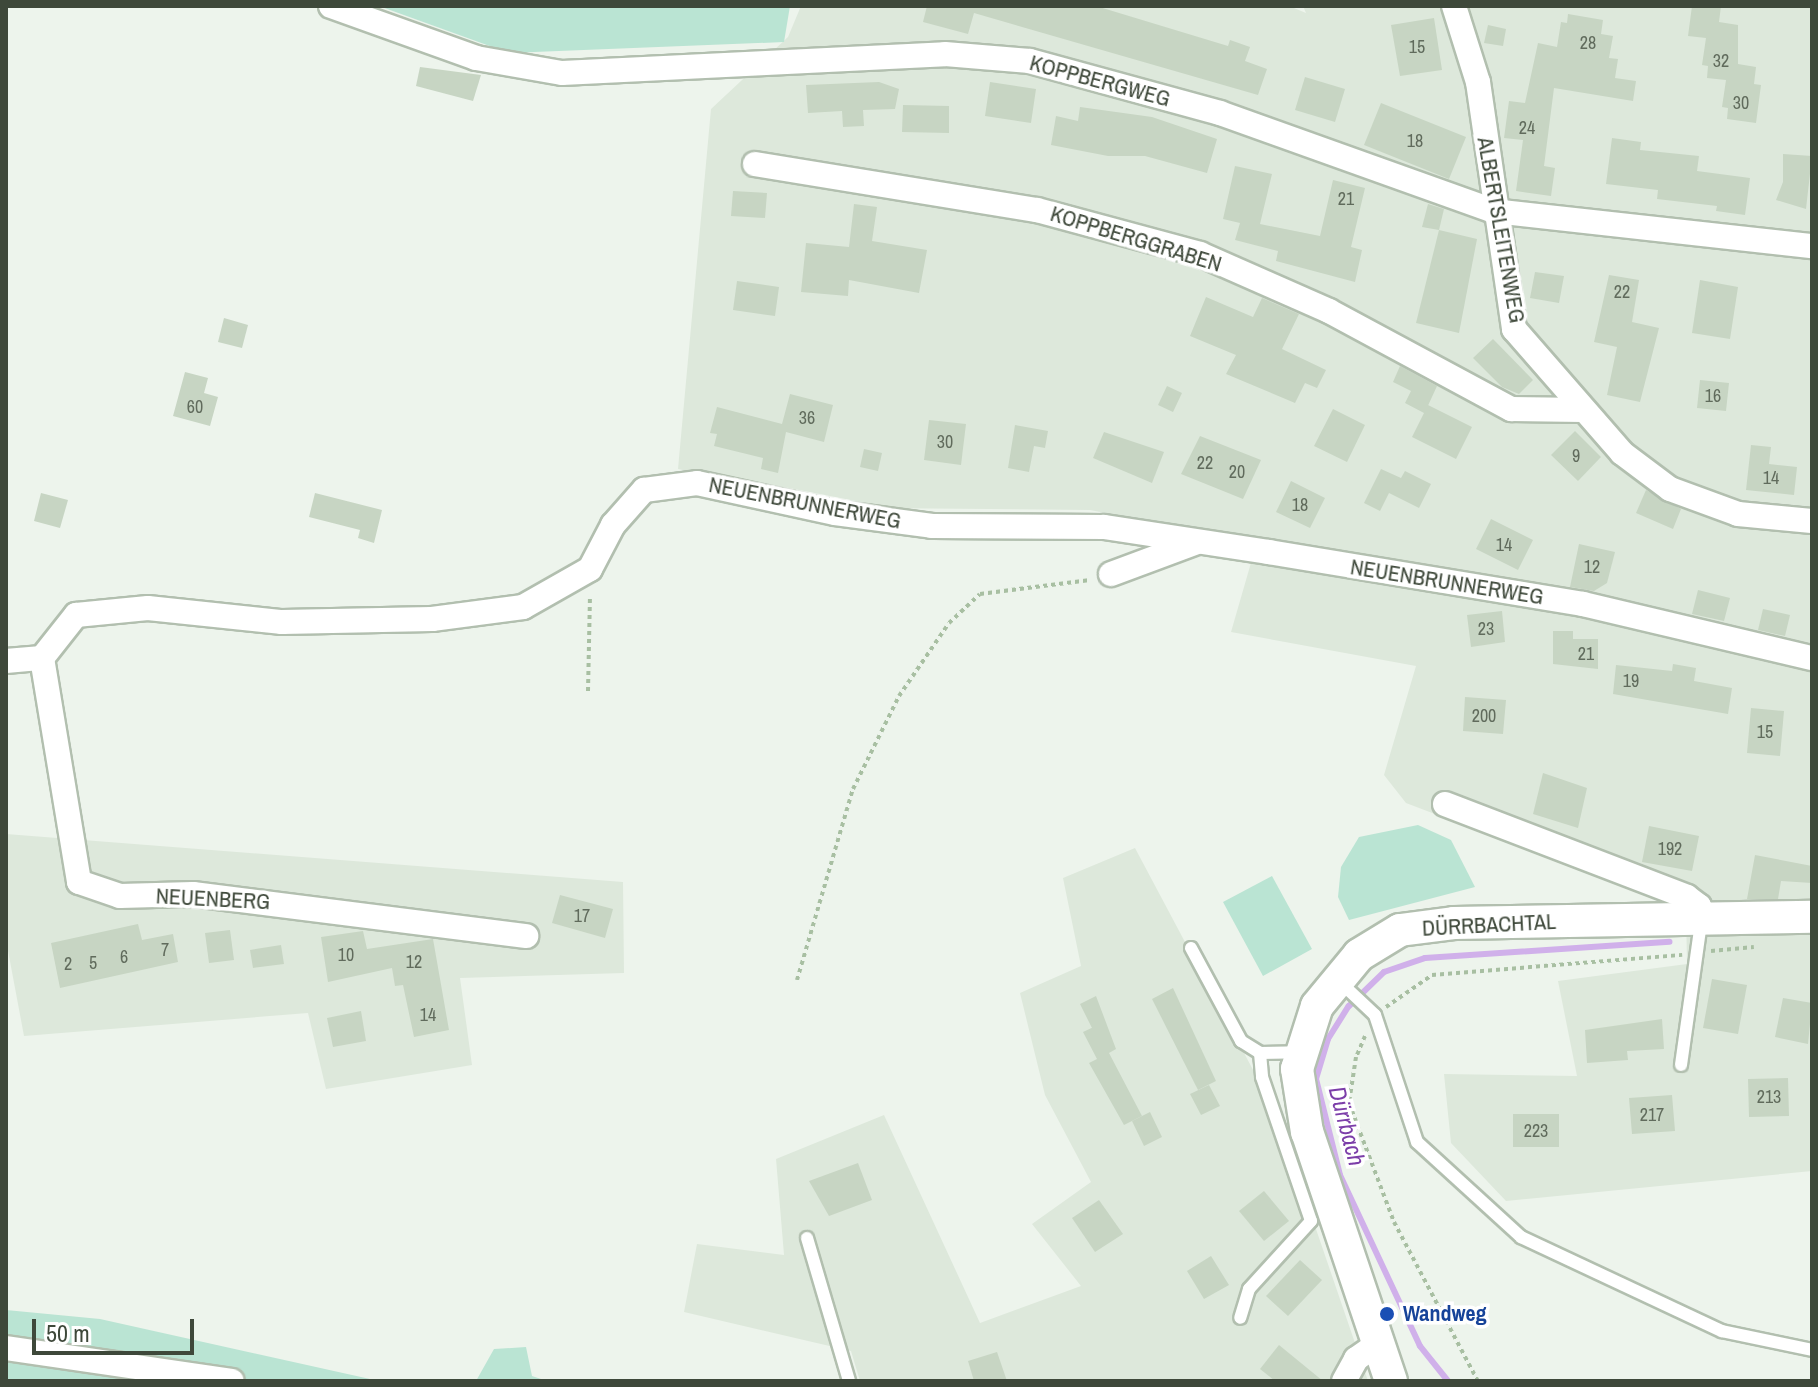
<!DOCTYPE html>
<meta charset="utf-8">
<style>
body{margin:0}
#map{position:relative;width:1818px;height:1387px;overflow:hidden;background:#edf4ec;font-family:"Archivo Narrow",sans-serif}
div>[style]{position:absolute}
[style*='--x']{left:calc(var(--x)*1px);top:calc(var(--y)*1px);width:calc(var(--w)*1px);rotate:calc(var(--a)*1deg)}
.residential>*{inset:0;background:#dde8db}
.green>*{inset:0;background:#bae4d3}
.stream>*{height:6px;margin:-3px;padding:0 3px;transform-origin:3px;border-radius:3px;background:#d0b0ea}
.building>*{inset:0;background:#c7d5c3}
.path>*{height:4px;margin-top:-2px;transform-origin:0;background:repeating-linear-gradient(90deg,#a8bfa2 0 4px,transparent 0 8px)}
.roads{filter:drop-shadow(2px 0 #b2bfaf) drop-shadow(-2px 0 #b2bfaf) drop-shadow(0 2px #b2bfaf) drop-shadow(0 -2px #b2bfaf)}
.service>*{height:12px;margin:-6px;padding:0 6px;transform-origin:6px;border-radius:6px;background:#fff}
.minor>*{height:24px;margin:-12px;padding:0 12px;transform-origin:12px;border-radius:12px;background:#fff}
.tertiary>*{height:32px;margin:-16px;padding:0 16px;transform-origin:16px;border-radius:16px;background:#fff}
.dots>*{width:22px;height:22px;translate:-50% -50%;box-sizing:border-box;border:4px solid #fff;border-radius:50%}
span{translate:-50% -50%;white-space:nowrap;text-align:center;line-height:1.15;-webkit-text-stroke:7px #fff;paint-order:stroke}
.number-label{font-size:18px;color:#606b5c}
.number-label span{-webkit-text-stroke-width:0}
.street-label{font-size:22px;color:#3e483a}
.transit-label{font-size:22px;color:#164399;font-weight:700}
.left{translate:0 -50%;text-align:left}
.water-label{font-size:24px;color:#7c3ea9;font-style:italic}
.frame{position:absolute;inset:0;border:8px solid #3e483a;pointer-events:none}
.scale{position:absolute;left:32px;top:1319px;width:162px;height:36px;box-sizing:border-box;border:4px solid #3e483a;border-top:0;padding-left:10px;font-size:24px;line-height:28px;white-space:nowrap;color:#3e483a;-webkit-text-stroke:6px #fff;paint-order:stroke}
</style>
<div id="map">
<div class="residential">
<div style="clip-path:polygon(801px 6px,1289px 6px,1306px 13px,1303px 6px,1812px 6px,1812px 1171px,1506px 1201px,1451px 1143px,1444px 1074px,1577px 1076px,1558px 981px,1687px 964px,1686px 910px,1406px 803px,1384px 775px,1416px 666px,1231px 632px,1257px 542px,1090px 510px,870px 508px,678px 469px,711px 109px,788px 37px)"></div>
<div style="clip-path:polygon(6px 834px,623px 882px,624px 973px,460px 978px,472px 1065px,326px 1089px,308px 1013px,24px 1036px,6px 940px)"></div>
<div style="clip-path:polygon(1135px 848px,1277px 1115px,1368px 1381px,860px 1381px,851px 1351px,684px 1312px,697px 1244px,784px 1255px,776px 1159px,884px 1115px,980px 1323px,1081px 1286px,1032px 1224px,1091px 1182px,1045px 1095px,1020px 993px,1081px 966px,1063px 878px)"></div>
</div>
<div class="green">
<div style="clip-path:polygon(379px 6px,790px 6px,784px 42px,509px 53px)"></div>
<div style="clip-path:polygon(1418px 825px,1451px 840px,1475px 887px,1349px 920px,1338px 897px,1341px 867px,1359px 837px)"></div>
<div style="clip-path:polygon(1272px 876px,1312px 949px,1263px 976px,1223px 902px)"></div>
<div style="clip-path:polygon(6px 1310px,100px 1319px,379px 1381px,6px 1381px)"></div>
<div style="clip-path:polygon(526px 1347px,532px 1376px,547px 1381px,476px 1381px,494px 1349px)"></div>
</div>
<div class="stream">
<div style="--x:1448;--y:1381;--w:45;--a:-128.7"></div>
<div style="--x:1420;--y:1346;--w:189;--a:-115.1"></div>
<div style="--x:1340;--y:1175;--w:99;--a:-104"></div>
<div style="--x:1316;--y:1079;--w:42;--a:-73.3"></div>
<div style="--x:1328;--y:1039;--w:39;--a:-58"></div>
<div style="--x:1349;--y:1006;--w:49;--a:-44.2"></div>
<div style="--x:1384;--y:972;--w:43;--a:-18.9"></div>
<div style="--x:1425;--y:958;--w:245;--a:-3.8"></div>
</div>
<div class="building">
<div style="clip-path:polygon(927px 6px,1096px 6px,1228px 46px,1230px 40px,1250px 47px,1245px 61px,1267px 69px,1258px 95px,974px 13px,968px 34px,923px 22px)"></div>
<div style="clip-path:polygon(1692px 6px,1721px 6px,1719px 22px,1738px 25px,1738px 64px,1756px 67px,1754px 84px,1761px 85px,1756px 123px,1727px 119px,1728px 108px,1722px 107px,1726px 80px,1707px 78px,1708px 66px,1702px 65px,1706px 38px,1688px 36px)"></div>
<div style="clip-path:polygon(1568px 14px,1603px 20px,1601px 34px,1613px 36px,1609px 58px,1618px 59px,1615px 78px,1636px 81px,1633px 101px,1554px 88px,1544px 166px,1555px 168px,1551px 196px,1516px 191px,1523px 140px,1504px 138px,1509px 101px,1525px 103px,1538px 43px,1557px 47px,1561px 22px,1567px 23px)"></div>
<div style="clip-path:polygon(1434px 18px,1442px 70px,1400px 76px,1391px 25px)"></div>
<div style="clip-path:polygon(1488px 25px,1506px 29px,1503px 46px,1484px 43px)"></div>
<div style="clip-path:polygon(420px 67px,481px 75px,473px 101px,416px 86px)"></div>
<div style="clip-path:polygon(1305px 77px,1345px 89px,1335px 122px,1295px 110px)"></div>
<div style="clip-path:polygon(879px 82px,899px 89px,895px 109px,863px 110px,864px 126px,843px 127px,842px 111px,808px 113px,806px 85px)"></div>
<div style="clip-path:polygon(990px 82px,1036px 89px,1031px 123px,985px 116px)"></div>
<div style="clip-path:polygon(1381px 103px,1466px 137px,1449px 179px,1364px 145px)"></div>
<div style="clip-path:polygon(903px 105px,949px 106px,949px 133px,902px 132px)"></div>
<div style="clip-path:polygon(1080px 107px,1152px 117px,1217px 139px,1207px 173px,1145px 156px,1108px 156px,1051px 145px,1056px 116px,1078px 121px)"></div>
<div style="clip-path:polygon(1612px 138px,1641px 142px,1640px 150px,1699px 156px,1697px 171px,1750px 178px,1745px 215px,1716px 211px,1717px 206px,1657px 199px,1658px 190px,1606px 184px)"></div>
<div style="clip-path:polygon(1783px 154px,1812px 156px,1806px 209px,1776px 200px,1783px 182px)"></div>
<div style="clip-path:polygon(1235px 166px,1272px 174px,1260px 224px,1320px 236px,1333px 180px,1365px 188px,1351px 247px,1362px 250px,1355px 282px,1276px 261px,1278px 251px,1235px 240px,1240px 223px,1223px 219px)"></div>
<div style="clip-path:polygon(733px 191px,767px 193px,765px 218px,731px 216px)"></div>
<div style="clip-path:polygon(854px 204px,877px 207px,872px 241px,927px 250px,919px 293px,849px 280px,848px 296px,801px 292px,806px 243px,849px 247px)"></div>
<div style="clip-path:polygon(1428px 204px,1444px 209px,1439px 230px,1422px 227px)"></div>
<div style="clip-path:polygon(1439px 230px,1477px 239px,1459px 333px,1416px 323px)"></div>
<div style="clip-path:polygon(1535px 272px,1564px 276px,1559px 303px,1530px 298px)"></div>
<div style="clip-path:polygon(1609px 275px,1639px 280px,1632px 322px,1659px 328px,1640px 402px,1607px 395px,1617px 347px,1594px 342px)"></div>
<div style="clip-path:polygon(1700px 280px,1738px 287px,1730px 339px,1692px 333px)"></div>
<div style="clip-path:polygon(737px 281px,779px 287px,775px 316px,733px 310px)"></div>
<div style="clip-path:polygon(1206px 297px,1253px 317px,1262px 298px,1299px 314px,1282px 349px,1326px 370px,1317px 388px,1305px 383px,1295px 403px,1226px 374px,1236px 355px,1190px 336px)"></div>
<div style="clip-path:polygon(224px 318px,248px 325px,242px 348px,218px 342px)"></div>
<div style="clip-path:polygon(1493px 339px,1533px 380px,1519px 394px,1502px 387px,1473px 358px)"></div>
<div style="clip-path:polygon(1400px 366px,1437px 386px,1426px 410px,1428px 405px,1472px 427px,1456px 459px,1412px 437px,1424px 413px,1405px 403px,1411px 391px,1393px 382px)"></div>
<div style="clip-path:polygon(185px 372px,208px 378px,204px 393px,218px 397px,210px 426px,173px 416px)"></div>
<div style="clip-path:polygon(1700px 380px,1729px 383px,1726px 411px,1697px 408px)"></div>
<div style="clip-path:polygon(1167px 386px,1182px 393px,1173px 412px,1158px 405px)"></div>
<div style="clip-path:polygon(790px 394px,833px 405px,824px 442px,786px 432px,778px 473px,761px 469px,763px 458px,714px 446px,717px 434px,710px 433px,717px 407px,782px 424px)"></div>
<div style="clip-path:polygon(1333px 409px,1365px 425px,1347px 462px,1314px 446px)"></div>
<div style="clip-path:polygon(929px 420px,966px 424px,961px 465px,924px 460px)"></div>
<div style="clip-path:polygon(1015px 425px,1048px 431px,1045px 448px,1034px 446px,1029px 472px,1008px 468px)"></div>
<div style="clip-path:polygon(1575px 431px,1601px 457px,1578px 481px,1551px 455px)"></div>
<div style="clip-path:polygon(1104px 432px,1164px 452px,1152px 483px,1093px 458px)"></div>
<div style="clip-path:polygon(1200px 436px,1261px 460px,1243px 499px,1181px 474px)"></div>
<div style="clip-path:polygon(1751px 445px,1771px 447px,1769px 464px,1797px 467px,1794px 495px,1746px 490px)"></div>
<div style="clip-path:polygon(864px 449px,882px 453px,878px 471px,860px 467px)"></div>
<div style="clip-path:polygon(1381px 469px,1401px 478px,1405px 471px,1431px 484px,1419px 508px,1389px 493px,1380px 511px,1364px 503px)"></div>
<div style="clip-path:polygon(1291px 481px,1325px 498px,1310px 528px,1276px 512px)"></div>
<div style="clip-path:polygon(1646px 490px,1681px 509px,1673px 529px,1636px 513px)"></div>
<div style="clip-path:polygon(41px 493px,68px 500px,60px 528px,34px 521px)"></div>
<div style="clip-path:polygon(315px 493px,382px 510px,374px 543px,358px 538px,360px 530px,309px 517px)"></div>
<div style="clip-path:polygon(1491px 519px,1533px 540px,1518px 570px,1476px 549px)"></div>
<div style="clip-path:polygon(1579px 544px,1615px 552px,1607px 583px,1594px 591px,1570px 587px)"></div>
<div style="clip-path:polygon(1698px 590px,1730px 598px,1724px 621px,1692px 614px)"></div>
<div style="clip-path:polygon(1763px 609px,1790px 615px,1785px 636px,1758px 630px)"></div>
<div style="clip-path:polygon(1502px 611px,1505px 642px,1471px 647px,1467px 615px)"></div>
<div style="clip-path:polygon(1553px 631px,1573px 631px,1573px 639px,1598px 639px,1598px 669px,1553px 664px)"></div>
<div style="clip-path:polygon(1673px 664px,1696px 668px,1694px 681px,1732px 688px,1728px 714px,1613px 694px,1616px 665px,1672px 671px)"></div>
<div style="clip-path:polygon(1465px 697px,1506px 700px,1503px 734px,1463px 731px)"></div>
<div style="clip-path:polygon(1751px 708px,1784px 711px,1780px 756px,1747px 753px)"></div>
<div style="clip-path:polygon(1543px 773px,1587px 788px,1578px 828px,1533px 814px)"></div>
<div style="clip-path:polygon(1649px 826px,1699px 836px,1692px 871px,1642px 862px)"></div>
<div style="clip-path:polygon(1755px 855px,1812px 866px,1812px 883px,1781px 881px,1778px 899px,1747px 899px)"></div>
<div style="clip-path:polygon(560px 895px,613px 909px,605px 938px,552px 923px)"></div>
<div style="clip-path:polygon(138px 924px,142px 940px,173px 934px,178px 962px,60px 988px,51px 943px)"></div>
<div style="clip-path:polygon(230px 930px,234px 960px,209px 963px,205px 933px)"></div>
<div style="clip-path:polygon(363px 931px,367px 949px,433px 939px,449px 1030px,414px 1037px,403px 985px,395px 986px,392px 968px,328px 982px,321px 937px)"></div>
<div style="clip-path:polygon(281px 945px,284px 964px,253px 968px,250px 950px)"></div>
<div style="clip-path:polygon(1712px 979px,1747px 985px,1738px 1034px,1703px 1028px)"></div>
<div style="clip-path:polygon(1173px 988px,1216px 1081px,1198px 1090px,1152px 999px)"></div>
<div style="clip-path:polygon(1096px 996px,1116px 1049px,1109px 1053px,1142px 1116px,1124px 1125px,1089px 1063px,1097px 1059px,1083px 1032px,1100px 1024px,1092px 1028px,1080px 1004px)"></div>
<div style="clip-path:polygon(1783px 998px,1812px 1003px,1808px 1044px,1775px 1037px)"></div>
<div style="clip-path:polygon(361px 1011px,366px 1041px,333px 1047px,327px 1018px)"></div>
<div style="clip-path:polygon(1662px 1019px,1664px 1049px,1627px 1051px,1628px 1060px,1587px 1063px,1585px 1030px)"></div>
<div style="clip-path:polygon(1788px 1078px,1789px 1116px,1749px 1117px,1748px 1079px)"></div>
<div style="clip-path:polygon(1209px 1085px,1220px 1106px,1201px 1115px,1190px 1094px)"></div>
<div style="clip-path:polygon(1672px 1095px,1675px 1131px,1632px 1134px,1629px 1098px)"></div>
<div style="clip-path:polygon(1150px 1112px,1162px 1137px,1144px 1146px,1132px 1121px)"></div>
<div style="clip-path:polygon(1513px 1114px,1559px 1114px,1559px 1147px,1513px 1147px)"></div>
<div style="clip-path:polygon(858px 1163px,872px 1200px,829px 1216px,809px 1181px)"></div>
<div style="clip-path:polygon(1264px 1191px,1289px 1221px,1264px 1241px,1239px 1211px)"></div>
<div style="clip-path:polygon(1099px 1200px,1123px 1234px,1095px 1252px,1072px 1218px)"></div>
<div style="clip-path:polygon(1211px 1256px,1229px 1285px,1204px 1299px,1187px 1271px)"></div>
<div style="clip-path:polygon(1300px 1260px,1322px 1280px,1288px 1316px,1266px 1296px)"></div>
<div style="clip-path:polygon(1279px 1345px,1323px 1381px,1275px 1381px,1260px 1369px)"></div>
<div style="clip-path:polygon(997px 1352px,1007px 1381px,974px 1381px,968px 1361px)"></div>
</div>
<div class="path">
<div style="--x:588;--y:691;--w:96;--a:-88.8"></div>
<div style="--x:1711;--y:951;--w:43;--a:-5.3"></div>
<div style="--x:797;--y:980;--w:199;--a:-73.7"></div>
<div style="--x:853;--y:789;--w:104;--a:-63.7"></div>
<div style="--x:899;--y:696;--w:88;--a:-55.6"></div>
<div style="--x:949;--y:623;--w:42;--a:-43.1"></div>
<div style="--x:980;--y:594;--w:111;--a:-7.3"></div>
<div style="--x:1386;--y:1007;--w:56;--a:-34.8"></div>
<div style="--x:1432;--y:975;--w:251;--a:-4.6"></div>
<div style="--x:1365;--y:1036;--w:23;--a:113"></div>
<div style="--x:1356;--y:1057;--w:47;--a:98.7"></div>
<div style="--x:1349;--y:1103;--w:127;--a:69.3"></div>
<div style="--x:1394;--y:1222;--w:180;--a:62.2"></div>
</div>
<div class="roads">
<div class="service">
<div style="--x:1191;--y:948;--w:106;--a:61.7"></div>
<div style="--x:1241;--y:1041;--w:22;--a:32"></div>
<div style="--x:1260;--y:1053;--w:24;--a:85"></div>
<div style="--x:1262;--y:1077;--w:152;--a:71.2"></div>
<div style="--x:1311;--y:1221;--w:92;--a:132.4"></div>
<div style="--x:1249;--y:1289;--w:30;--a:107"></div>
<div style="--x:1340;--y:982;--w:48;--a:43.3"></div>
<div style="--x:1375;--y:1015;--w:134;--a:71.7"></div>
<div style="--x:1417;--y:1142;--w:141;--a:42.4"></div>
<div style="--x:1521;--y:1237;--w:222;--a:25.1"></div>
<div style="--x:1722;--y:1331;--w:92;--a:11.9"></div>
<div style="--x:1260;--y:1053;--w:39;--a:-1"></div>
<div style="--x:1681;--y:1065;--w:144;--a:-82"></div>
<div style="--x:807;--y:1238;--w:149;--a:73.6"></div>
</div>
<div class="minor">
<div style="--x:331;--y:6;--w:154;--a:19.7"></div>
<div style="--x:476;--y:58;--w:87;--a:9.9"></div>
<div style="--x:562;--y:73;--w:383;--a:-2.8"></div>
<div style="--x:945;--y:54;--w:85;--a:4.7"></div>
<div style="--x:1030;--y:61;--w:197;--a:15.3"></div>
<div style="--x:1220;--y:113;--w:290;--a:19.7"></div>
<div style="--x:1493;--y:211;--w:321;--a:6.3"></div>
<div style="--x:1454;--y:6;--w:80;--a:72.5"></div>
<div style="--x:1478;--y:82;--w:250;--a:81.7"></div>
<div style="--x:1514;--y:329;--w:164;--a:48.9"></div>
<div style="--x:1622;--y:453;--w:60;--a:36.9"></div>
<div style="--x:1670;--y:489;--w:72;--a:20.2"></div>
<div style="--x:1738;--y:514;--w:74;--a:5.4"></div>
<div style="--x:755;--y:164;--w:286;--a:9.3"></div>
<div style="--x:1037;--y:210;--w:169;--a:15.1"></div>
<div style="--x:1200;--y:254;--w:141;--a:23.8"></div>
<div style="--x:1329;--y:311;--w:207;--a:28.3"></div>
<div style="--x:1511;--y:409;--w:72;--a:0.8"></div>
<div style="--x:1111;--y:574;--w:90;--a:-20.3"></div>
<div style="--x:42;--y:658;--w:227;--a:80.6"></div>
<div style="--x:79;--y:882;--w:43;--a:18.9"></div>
<div style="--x:120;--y:896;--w:73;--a:-1.6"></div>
<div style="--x:193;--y:894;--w:336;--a:7.2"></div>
<div style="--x:6;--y:661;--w:36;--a:-5"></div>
<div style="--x:42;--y:658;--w:55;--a:-51.7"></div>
<div style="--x:76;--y:615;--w:72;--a:-5.6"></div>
<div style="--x:148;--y:608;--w:135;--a:6"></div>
<div style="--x:282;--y:622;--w:150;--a:-1.1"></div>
<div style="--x:432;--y:619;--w:92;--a:-7.5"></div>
<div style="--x:523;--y:607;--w:77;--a:-29.6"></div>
<div style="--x:590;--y:569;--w:50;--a:-62.4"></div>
<div style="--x:613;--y:525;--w:47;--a:-48.5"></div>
<div style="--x:644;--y:490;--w:53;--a:-7.5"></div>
<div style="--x:697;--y:483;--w:141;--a:12.3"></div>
<div style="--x:835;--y:513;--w:98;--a:7.6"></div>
<div style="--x:932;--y:526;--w:172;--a:0.3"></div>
<div style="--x:1104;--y:527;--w:167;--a:8.6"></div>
<div style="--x:1269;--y:552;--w:318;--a:9.4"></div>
<div style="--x:1583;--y:604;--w:235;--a:13.3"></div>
<div style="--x:1445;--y:804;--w:259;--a:21"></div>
<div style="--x:1687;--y:897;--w:15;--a:37"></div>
<div style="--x:1699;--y:906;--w:14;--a:82"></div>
<div style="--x:6;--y:1348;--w:228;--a:8.3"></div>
<div style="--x:1344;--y:1381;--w:25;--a:-61"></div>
<div style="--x:1356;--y:1359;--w:24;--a:-35"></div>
</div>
<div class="tertiary">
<div style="--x:1391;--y:1381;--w:263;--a:-108.6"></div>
<div style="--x:1307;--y:1132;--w:64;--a:-99"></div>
<div style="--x:1297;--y:1069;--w:66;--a:-72.4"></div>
<div style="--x:1317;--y:1006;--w:66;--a:-50.5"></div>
<div style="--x:1359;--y:955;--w:48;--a:-31.4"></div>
<div style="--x:1400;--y:930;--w:54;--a:-7.4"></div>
<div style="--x:1454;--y:923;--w:358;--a:-1"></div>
</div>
</div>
<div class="dots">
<div style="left:1387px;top:1314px;background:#1a4fb4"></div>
</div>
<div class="number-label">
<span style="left:1588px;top:43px">28</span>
<span style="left:1417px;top:47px">15</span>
<span style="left:1721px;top:61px">32</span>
<span style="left:1741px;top:103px">30</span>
<span style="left:1527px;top:128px">24</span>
<span style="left:1415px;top:141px">18</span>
<span style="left:1346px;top:199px">21</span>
<span style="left:1622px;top:292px">22</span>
<span style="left:1713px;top:396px">16</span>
<span style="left:195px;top:407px">60</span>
<span style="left:807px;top:418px">36</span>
<span style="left:945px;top:442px">30</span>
<span style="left:1576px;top:456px">9</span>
<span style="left:1205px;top:463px">22</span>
<span style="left:1237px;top:472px">20</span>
<span style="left:1771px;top:478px">14</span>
<span style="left:1300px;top:505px">18</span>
<span style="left:1504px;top:545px">14</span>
<span style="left:1592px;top:567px">12</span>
<span style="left:1486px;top:629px">23</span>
<span style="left:1586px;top:654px">21</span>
<span style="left:1631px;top:681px">19</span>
<span style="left:1484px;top:716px">200</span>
<span style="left:1765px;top:732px">15</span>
<span style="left:1670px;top:849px">192</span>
<span style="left:582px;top:916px">17</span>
<span style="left:165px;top:950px">7</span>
<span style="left:346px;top:955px">10</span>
<span style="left:124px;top:957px">6</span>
<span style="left:414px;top:962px">12</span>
<span style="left:93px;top:963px">5</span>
<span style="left:68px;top:964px">2</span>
<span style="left:428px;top:1015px">14</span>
<span style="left:1769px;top:1097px">213</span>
<span style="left:1652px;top:1115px">217</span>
<span style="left:1536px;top:1131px">223</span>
</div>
<div class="street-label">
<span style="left:1100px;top:81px;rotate:15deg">KOPPBERGWEG</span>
<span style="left:1501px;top:230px;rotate:80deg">ALBERTSLEITENWEG</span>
<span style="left:1136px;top:239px;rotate:17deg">KOPPBERGGRABEN</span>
<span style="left:805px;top:503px;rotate:11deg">NEUENBRUNNERWEG</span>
<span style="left:1447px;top:582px;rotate:9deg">NEUENBRUNNERWEG</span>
<span style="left:213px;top:899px;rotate:3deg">NEUENBERG</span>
<span style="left:1489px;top:925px;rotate:-3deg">DÜRRBACHTAL</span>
</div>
<div class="transit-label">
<span class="left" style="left:1403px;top:1314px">Wandweg</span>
</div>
<div class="water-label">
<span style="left:1347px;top:1126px;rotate:75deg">Dürrbach</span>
</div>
<div class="frame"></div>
<div class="scale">50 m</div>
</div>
